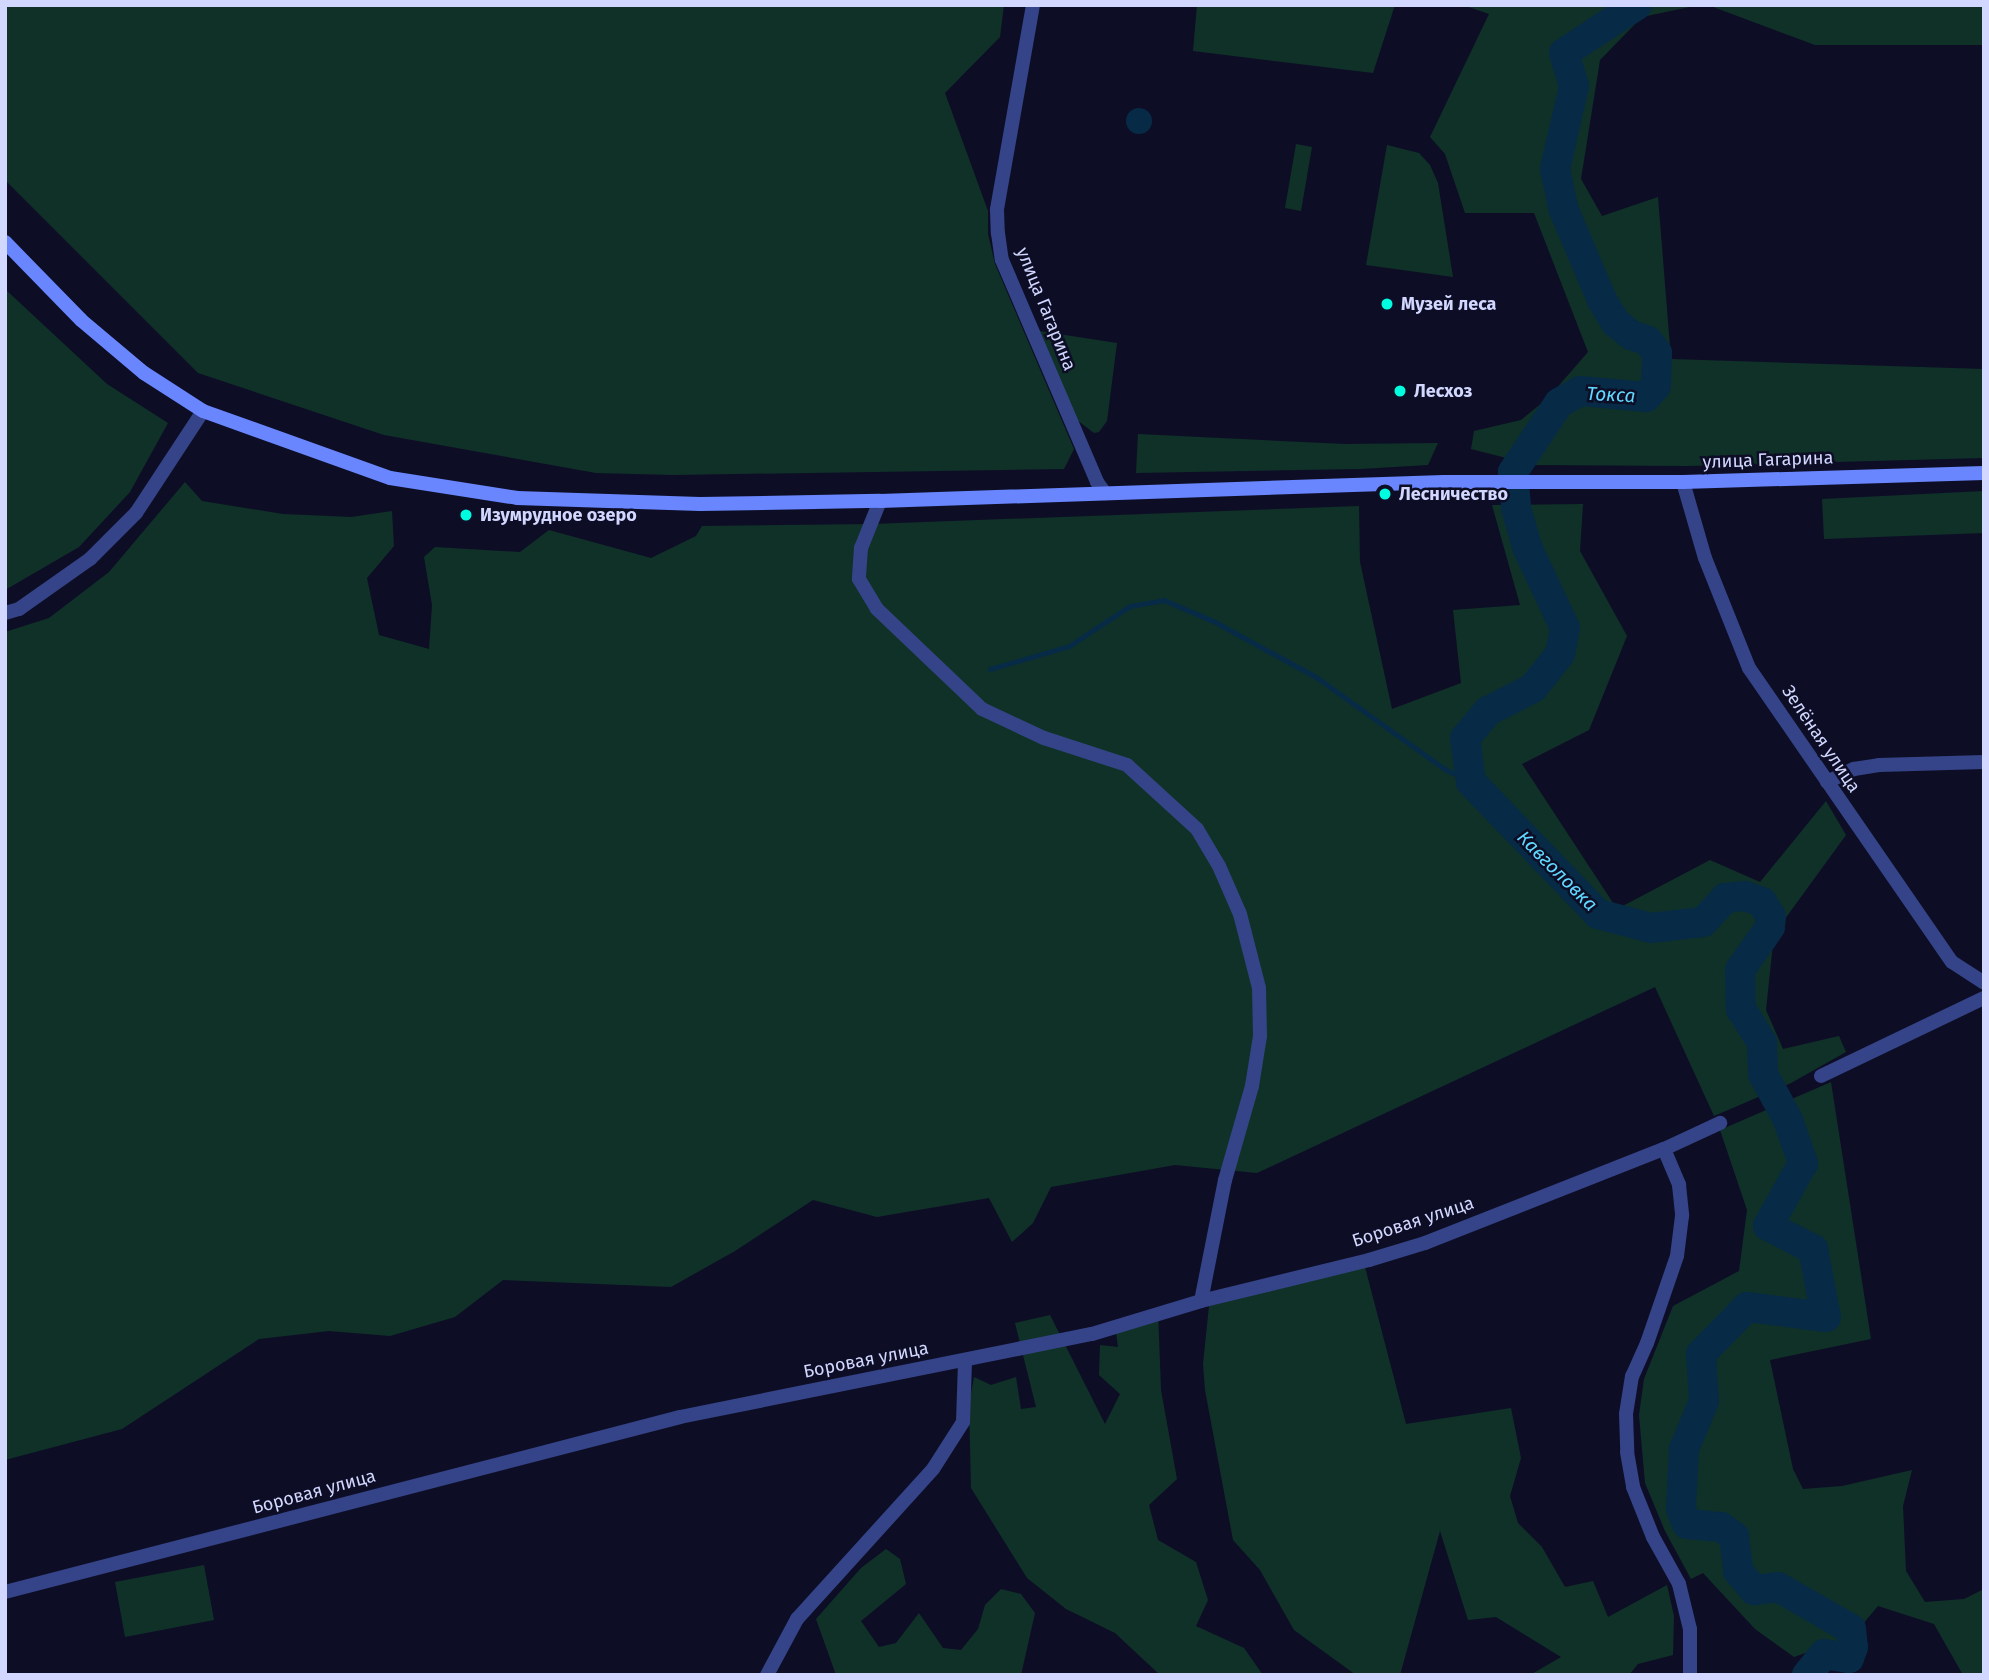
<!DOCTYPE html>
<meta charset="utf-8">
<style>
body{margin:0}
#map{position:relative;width:1989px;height:1680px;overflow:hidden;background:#0d0e26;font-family:"Fira Sans",sans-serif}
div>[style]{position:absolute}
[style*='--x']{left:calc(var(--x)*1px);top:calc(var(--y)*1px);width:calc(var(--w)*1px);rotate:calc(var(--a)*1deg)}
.green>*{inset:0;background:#103128}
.water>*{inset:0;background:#072b46}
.round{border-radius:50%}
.stream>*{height:5px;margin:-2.5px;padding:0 2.5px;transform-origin:2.5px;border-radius:2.5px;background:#072b46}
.river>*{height:30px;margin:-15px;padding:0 15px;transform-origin:15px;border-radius:15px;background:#072b46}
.minor>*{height:14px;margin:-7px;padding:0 7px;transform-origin:7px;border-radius:7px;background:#354488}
.tertiary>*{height:14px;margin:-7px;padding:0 7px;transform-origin:7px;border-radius:7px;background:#354488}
.secondary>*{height:14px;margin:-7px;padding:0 7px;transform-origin:7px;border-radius:7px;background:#6986ff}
.dots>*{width:19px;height:19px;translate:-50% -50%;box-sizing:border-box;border:4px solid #0d0e26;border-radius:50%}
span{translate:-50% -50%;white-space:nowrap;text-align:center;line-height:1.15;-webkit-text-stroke:5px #0d0e26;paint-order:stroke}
.poi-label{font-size:18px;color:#d2d7ff;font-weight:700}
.left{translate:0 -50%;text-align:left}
.street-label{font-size:18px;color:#d2d7ff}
.water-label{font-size:19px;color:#60d8ff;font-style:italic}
.frame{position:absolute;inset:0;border:7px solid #d2d7ff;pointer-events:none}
</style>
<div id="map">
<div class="green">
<div style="clip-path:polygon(5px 5px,1004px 5px,1000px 37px,945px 93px,988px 211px,988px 234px,995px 264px,1074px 449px,1064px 469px,673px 475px,596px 473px,384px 435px,198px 373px,5px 180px)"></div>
<div style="clip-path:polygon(1197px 5px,1395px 5px,1373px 73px,1193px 51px)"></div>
<div style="clip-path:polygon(1463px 5px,1699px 5px,1642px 17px,1600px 60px,1581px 179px,1602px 216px,1658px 197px,1671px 359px,1984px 369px,1984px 458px,1686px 466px,1534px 465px,1471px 449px,1474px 431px,1521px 420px,1548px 398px,1588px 352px,1534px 213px,1465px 213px,1445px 154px,1430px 137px,1489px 14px)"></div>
<div style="clip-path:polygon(1708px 5px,1984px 5px,1984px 45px,1815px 45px)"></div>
<div style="clip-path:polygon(1296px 144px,1312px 147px,1301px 211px,1285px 208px)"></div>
<div style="clip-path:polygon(1387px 145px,1419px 153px,1430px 165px,1438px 183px,1453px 277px,1366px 265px)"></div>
<div style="clip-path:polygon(5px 289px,107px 384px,168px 423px,130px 492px,79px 547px,5px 590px)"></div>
<div style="clip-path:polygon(1039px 331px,1117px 343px,1107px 421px,1099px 432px,1094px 433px,1077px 420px)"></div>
<div style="clip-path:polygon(1138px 434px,1345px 444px,1438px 443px,1428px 465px,1360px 469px,1136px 473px)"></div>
<div style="clip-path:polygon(185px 482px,202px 501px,283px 514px,351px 517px,392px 511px,394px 546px,367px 578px,379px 635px,429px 649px,432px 605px,424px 557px,435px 547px,520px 552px,549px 530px,651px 558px,696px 536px,702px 526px,872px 524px,1359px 506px,1360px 562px,1392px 709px,1461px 683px,1453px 610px,1520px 605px,1492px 505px,1583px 504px,1580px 551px,1627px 636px,1589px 730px,1522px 764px,1617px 909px,1710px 860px,1760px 882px,1826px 801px,1846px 835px,1774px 934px,1766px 1010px,1783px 1049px,1839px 1036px,1846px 1052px,1791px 1083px,1714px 1116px,1655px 987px,1257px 1173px,1175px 1165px,1051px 1187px,1033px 1223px,1012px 1242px,989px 1198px,877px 1217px,813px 1200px,735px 1251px,671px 1287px,503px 1280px,455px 1317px,390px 1336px,329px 1331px,259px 1339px,122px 1429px,5px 1460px,5px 632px,49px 618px,109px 572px)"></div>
<div style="clip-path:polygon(1984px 491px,1984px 533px,1824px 539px,1822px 499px)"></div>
<div style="clip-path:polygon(1831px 1082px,1871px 1339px,1770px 1360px,1793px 1469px,1803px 1489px,1842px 1486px,1912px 1470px,1903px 1506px,1906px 1571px,1925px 1602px,1964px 1599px,1984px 1589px,1984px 1675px,1963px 1675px,1934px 1624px,1878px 1606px,1845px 1645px,1828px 1645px,1794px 1657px,1755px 1629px,1703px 1573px,1691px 1579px,1665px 1531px,1645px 1483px,1639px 1415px,1644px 1379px,1673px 1306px,1739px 1271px,1747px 1210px,1720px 1130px)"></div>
<div style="clip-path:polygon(1365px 1267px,1406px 1424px,1511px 1408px,1521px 1458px,1510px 1496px,1518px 1523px,1542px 1547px,1565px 1587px,1593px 1581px,1608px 1617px,1667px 1585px,1674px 1616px,1673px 1655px,1638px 1664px,1629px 1675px,1530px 1675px,1561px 1657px,1496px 1617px,1468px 1620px,1440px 1531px,1400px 1675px,1356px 1675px,1294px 1630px,1260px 1570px,1233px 1540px,1205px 1390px,1203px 1364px,1209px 1306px)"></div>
<div style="clip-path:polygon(1158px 1310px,1161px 1390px,1177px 1479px,1149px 1505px,1158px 1540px,1196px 1562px,1208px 1600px,1196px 1626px,1244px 1648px,1263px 1675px,1160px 1675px,1115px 1633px,1066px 1609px,1027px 1578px,971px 1488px,969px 1404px,974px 1377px,991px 1385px,1016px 1377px,1021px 1409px,1036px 1407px,1015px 1323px,1050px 1315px,1105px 1424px,1120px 1394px,1099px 1375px,1100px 1345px,1118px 1347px,1115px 1324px)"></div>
<div style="clip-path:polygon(886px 1549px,900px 1559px,906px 1584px,861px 1621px,879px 1647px,896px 1643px,919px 1613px,943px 1648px,961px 1650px,978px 1629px,985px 1605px,1001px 1589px,1021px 1594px,1035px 1613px,1021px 1675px,836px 1675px,816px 1619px,861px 1568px)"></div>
<div style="clip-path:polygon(204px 1565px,214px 1620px,125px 1637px,115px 1582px)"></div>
</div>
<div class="water">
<div class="round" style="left:1126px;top:108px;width:26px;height:26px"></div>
</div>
<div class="stream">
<div style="--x:990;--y:669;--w:82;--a:-16.2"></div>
<div style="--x:1069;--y:646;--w:73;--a:-33.3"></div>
<div style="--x:1130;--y:606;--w:35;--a:-10"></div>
<div style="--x:1164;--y:600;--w:56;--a:23.3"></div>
<div style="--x:1215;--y:622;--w:115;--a:28.6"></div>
<div style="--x:1316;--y:677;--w:156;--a:35.6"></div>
<div style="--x:1443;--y:768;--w:31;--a:27"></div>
</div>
<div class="river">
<div style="--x:1637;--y:5;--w:87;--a:146.7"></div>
<div style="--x:1564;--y:53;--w:34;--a:73"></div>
<div style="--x:1574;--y:86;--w:85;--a:102.9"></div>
<div style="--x:1555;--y:169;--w:40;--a:78"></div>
<div style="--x:1563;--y:208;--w:100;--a:67"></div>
<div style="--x:1602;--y:300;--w:26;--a:59"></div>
<div style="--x:1615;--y:322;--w:21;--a:39"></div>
<div style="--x:1631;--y:335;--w:18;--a:19"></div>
<div style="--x:1648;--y:341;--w:15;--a:53"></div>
<div style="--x:1657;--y:353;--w:33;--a:92"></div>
<div style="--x:1656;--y:386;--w:15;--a:132"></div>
<div style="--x:1646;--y:397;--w:66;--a:-174.8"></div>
<div style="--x:1580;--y:391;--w:24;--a:150"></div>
<div style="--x:1559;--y:403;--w:83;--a:123.7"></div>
<div style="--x:1513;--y:472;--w:36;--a:85"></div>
<div style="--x:1516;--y:508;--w:41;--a:74.2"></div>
<div style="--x:1527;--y:547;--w:89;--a:64.9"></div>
<div style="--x:1565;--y:628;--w:26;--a:101"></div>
<div style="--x:1560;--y:654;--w:43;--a:128.5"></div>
<div style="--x:1533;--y:688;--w:51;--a:152.9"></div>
<div style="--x:1488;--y:711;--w:35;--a:130"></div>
<div style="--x:1465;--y:738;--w:44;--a:82.2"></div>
<div style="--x:1471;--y:782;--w:183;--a:46.1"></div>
<div style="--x:1598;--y:914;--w:55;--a:14.8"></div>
<div style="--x:1651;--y:928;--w:52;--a:-6.6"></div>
<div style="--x:1703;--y:922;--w:33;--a:-47"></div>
<div style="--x:1725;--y:898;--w:20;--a:-6"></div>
<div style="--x:1745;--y:896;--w:18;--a:19"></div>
<div style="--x:1762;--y:902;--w:17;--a:59"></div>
<div style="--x:1771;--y:917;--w:10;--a:96"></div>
<div style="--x:1770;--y:927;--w:52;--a:124.9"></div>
<div style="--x:1740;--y:970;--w:39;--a:89"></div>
<div style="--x:1741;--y:1009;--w:40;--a:58"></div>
<div style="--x:1762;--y:1043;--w:31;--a:88"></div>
<div style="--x:1763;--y:1074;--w:52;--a:61.5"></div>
<div style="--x:1788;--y:1120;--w:46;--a:70.8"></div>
<div style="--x:1803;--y:1163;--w:72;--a:119.1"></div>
<div style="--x:1768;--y:1226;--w:51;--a:27.1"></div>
<div style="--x:1813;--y:1249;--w:69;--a:79.2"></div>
<div style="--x:1826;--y:1317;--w:80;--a:-172.8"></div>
<div style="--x:1747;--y:1307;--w:66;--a:134.4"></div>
<div style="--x:1701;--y:1354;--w:47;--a:86.3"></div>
<div style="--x:1704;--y:1401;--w:52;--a:112.6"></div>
<div style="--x:1684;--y:1449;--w:60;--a:92.9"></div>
<div style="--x:1681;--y:1509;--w:16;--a:68"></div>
<div style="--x:1687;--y:1524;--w:34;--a:5"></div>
<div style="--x:1721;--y:1527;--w:16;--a:35"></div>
<div style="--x:1734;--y:1536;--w:35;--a:83"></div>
<div style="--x:1738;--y:1571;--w:25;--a:50"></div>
<div style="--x:1754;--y:1590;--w:24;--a:-7"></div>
<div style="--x:1778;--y:1587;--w:84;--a:29.9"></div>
<div style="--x:1851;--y:1629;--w:18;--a:84"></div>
<div style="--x:1853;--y:1647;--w:12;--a:110"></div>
<div style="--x:1849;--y:1658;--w:25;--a:-171"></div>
<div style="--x:1824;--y:1654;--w:27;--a:129"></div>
</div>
<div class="minor">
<div style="--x:1033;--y:5;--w:208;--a:100"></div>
<div style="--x:997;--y:210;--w:23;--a:88"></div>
<div style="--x:998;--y:233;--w:27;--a:82"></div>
<div style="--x:1002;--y:260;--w:241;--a:66.8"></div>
<div style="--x:1097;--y:482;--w:14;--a:54"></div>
<div style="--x:1683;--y:482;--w:79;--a:73.9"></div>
<div style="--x:1705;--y:558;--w:118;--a:68.2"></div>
<div style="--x:1749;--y:668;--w:357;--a:55.4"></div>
<div style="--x:1952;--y:962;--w:38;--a:33"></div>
<div style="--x:880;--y:501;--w:51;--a:112"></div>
<div style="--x:861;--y:548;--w:31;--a:94"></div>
<div style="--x:859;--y:579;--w:35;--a:59"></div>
<div style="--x:877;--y:609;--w:145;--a:43.6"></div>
<div style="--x:982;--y:709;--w:68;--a:25.1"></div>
<div style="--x:1044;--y:738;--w:87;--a:18"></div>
<div style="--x:1127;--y:765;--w:95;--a:42.4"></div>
<div style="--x:1197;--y:829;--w:43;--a:59.3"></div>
<div style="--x:1219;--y:866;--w:52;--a:66.4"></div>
<div style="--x:1240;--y:914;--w:76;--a:75.6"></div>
<div style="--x:1259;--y:988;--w:48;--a:88.8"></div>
<div style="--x:1260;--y:1036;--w:51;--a:99.1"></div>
<div style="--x:1252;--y:1086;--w:98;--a:106"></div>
<div style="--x:1225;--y:1180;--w:123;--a:101.2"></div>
<div style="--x:1827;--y:782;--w:30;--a:-26"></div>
<div style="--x:1854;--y:769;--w:25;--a:-9"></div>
<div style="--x:1879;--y:765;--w:105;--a:-1.6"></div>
<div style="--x:1821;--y:1076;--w:181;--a:-25.6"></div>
<div style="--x:1664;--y:1149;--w:39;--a:67"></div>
<div style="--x:1679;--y:1185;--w:31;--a:84"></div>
<div style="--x:1682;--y:1216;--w:40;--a:97.1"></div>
<div style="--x:1677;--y:1256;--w:92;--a:109"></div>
<div style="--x:1647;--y:1343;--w:36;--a:114"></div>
<div style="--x:1632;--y:1376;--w:38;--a:99"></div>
<div style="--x:1626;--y:1414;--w:38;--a:88"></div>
<div style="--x:1627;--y:1452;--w:36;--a:80"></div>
<div style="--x:1633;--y:1487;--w:54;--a:68.2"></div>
<div style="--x:1653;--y:1537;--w:54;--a:61"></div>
<div style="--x:1679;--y:1584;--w:46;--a:76.3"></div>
<div style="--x:1690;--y:1629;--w:46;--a:90"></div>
<div style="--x:5;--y:1592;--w:697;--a:-14.53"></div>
<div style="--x:680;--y:1417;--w:420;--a:-11.4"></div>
<div style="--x:1092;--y:1334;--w:114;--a:-16.8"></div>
<div style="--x:1201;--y:1301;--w:173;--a:-13.7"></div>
<div style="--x:1369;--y:1260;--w:59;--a:-16.9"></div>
<div style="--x:1425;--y:1243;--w:257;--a:-21.5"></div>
<div style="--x:1664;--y:1149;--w:62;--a:-24.9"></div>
<div style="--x:767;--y:1675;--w:64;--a:-61.8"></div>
<div style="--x:797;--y:1619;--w:202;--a:-47.8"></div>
<div style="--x:933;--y:1469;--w:56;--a:-57.4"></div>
<div style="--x:963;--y:1422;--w:61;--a:-88.1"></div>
</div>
<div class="tertiary">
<div style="--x:5;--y:613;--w:15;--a:-16"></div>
<div style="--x:19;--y:609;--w:87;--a:-35.2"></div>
<div style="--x:90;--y:559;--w:65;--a:-45"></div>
<div style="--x:136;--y:513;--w:122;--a:-56.7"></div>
</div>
<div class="secondary">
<div style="--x:5;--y:242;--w:109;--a:45.7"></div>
<div style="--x:81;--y:320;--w:82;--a:40.1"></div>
<div style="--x:144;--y:373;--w:70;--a:32.8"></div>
<div style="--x:203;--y:411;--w:199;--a:19.7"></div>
<div style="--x:390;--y:478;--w:129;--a:8.9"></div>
<div style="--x:517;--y:498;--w:183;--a:1.9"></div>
<div style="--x:700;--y:504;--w:180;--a:-1"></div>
<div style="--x:880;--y:501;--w:564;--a:-1.93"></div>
<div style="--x:1444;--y:482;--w:239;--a:0"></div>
<div style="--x:1683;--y:482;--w:301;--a:-1.7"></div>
</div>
<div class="dots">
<div style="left:1387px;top:304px;background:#00fde0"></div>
<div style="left:1400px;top:391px;background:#00fde0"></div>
<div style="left:1385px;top:494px;background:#00fde0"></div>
<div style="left:466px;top:515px;background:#00fde0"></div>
</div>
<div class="poi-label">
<span class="left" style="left:1401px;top:304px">Музей леса</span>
<span class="left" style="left:1414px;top:391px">Лесхоз</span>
<span class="left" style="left:1399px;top:494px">Лесничество</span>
<span class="left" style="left:480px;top:515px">Изумрудное озеро</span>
</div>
<div class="street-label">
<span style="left:1046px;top:309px;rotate:68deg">улица Гагарина</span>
<span style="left:1768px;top:460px;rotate:-2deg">улица Гагарина</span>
<span style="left:1821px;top:739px;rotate:56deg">Зелёная улица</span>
<span style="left:1413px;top:1222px;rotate:-18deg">Боровая улица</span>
<span style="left:866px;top:1360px;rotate:-11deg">Боровая улица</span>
<span style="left:314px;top:1492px;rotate:-15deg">Боровая улица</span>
</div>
<div class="water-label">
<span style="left:1611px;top:395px;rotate:3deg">Токса</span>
<span style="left:1557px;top:871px;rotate:45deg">Кавголовка</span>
</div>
<div class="frame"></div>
</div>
